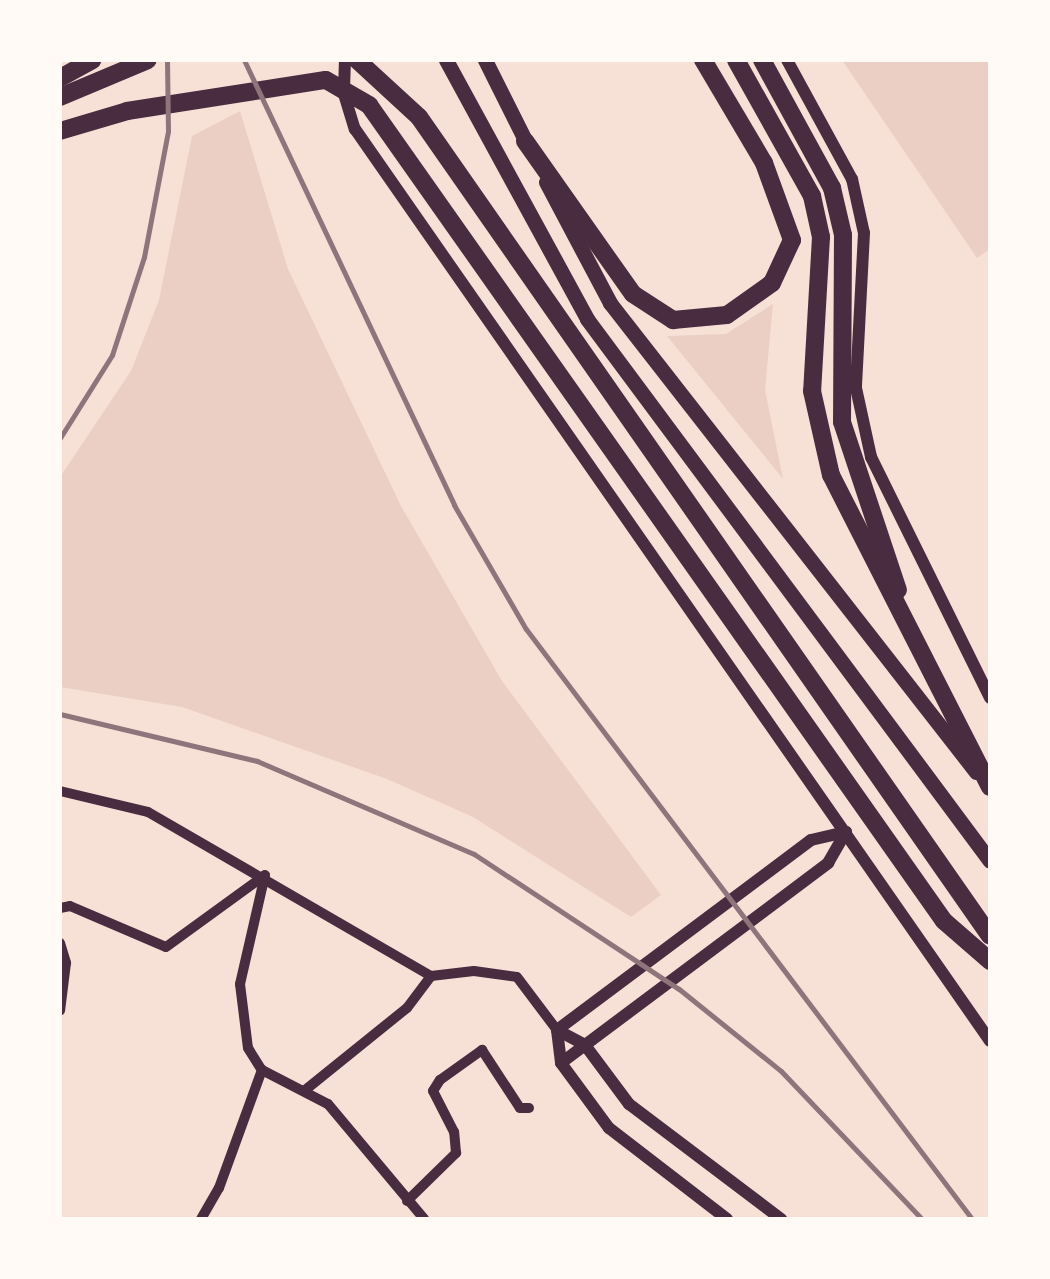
<!DOCTYPE html>
<style>
body{margin:0}
#map{position:relative;width:1050px;height:1279px;overflow:hidden;background:#f7e1d7;font-family:"Fira Sans",sans-serif}
div>[style]{position:absolute}
[style*='--x']{left:calc(var(--x)*1px);top:calc(var(--y)*1px);width:calc(var(--w)*1px);rotate:calc(var(--a)*1deg)}
.green>*{inset:0;background:#ebcfc5}
.minor>*{height:10px;margin:-5px;padding:0 5px;transform-origin:5px;border-radius:5px;background:#4a2c40}
.tertiary>*{height:12px;margin:-6px;padding:0 6px;transform-origin:6px;border-radius:6px;background:#4a2c40}
.primary>*{height:15px;margin:-7.5px;padding:0 7.5px;transform-origin:7.5px;border-radius:7.5px;background:#4a2c40}
.motorway>*{height:18px;margin:-9px;padding:0 9px;transform-origin:9px;border-radius:9px;background:#4a2c40}
.rail>*{height:5px;margin:-2.5px;padding:0 2.5px;transform-origin:2.5px;border-radius:2.5px;background:#8f747c}
span{translate:-50% -50%;white-space:nowrap;text-align:center;line-height:1.15;-webkit-text-stroke:9px #fffaf5;paint-order:stroke}
.frame{position:absolute;inset:0;border:62px solid #fffaf5;pointer-events:none}
</style>
<div id="map">
<div class="green">
<div style="clip-path:polygon(842px 60px,990px 60px,990px 249px,977px 258px)"></div>
<div style="clip-path:polygon(240px 111px,288px 269px,401px 506px,502px 681px,661px 895px,631px 917px,473px 817px,387px 779px,182px 707px,60px 687px,60px 477px,131px 371px,159px 300px,192px 136px)"></div>
<div style="clip-path:polygon(773px 304px,765px 390px,783px 479px,667px 336px,726px 334px)"></div>
</div>
<div class="minor">
<div style="--x:60;--y:791;--w:90;--a:13.4"></div>
<div style="--x:148;--y:812;--w:327;--a:30.1"></div>
<div style="--x:431;--y:976;--w:43;--a:-6.6"></div>
<div style="--x:474;--y:971;--w:43;--a:7.9"></div>
<div style="--x:517;--y:977;--w:66;--a:53"></div>
<div style="--x:265;--y:875;--w:112;--a:102.9"></div>
<div style="--x:240;--y:984;--w:64;--a:82.9"></div>
<div style="--x:248;--y:1048;--w:26;--a:58"></div>
<div style="--x:262;--y:1070;--w:74;--a:27.3"></div>
<div style="--x:328;--y:1104;--w:150;--a:50.1"></div>
<div style="--x:60;--y:908;--w:10;--a:-11"></div>
<div style="--x:70;--y:906;--w:104;--a:23.1"></div>
<div style="--x:166;--y:947;--w:122;--a:-36"></div>
<div style="--x:60;--y:943;--w:21;--a:73"></div>
<div style="--x:66;--y:963;--w:48;--a:97.1"></div>
<div style="--x:304;--y:1091;--w:132;--a:-38.9"></div>
<div style="--x:407;--y:1008;--w:40;--a:-53"></div>
<div style="--x:407;--y:1201;--w:69;--a:-44.4"></div>
<div style="--x:456;--y:1153;--w:21;--a:-95"></div>
<div style="--x:454;--y:1132;--w:46;--a:-117.1"></div>
<div style="--x:433;--y:1091;--w:13;--a:-58"></div>
<div style="--x:440;--y:1080;--w:52;--a:-35.5"></div>
<div style="--x:482;--y:1050;--w:69;--a:56.8"></div>
<div style="--x:520;--y:1108;--w:9;--a:0"></div>
<div style="--x:201;--y:1219;--w:36;--a:-60"></div>
<div style="--x:219;--y:1188;--w:126;--a:-70"></div>
</div>
<div class="tertiary">
<div style="--x:345;--y:60;--w:34;--a:92"></div>
<div style="--x:344;--y:94;--w:37;--a:73"></div>
<div style="--x:355;--y:129;--w:1111;--a:55.15"></div>
<div style="--x:787;--y:60;--w:136;--a:61.4"></div>
<div style="--x:852;--y:179;--w:55;--a:77.5"></div>
<div style="--x:864;--y:233;--w:155;--a:93"></div>
<div style="--x:856;--y:388;--w:71;--a:77.7"></div>
<div style="--x:871;--y:457;--w:269;--a:63.7"></div>
<div style="--x:557;--y:1030;--w:317;--a:-36.8"></div>
<div style="--x:811;--y:840;--w:36;--a:-13"></div>
<div style="--x:557;--y:1030;--w:32;--a:28"></div>
<div style="--x:585;--y:1045;--w:74;--a:53.3"></div>
<div style="--x:629;--y:1104;--w:191;--a:37.1"></div>
<div style="--x:557;--y:1030;--w:33;--a:83"></div>
<div style="--x:561;--y:1063;--w:81;--a:53.6"></div>
<div style="--x:609;--y:1128;--w:149;--a:37.6"></div>
<div style="--x:561;--y:1063;--w:334;--a:-36.8"></div>
<div style="--x:828;--y:863;--w:36;--a:-60"></div>
</div>
<div class="primary">
<div style="--x:446;--y:60;--w:295;--a:61.4"></div>
<div style="--x:587;--y:319;--w:675;--a:53.37"></div>
<div style="--x:485;--y:60;--w:98;--a:63.4"></div>
<div style="--x:546;--y:182;--w:137;--a:62.1"></div>
<div style="--x:610;--y:303;--w:595;--a:52.03"></div>
</div>
<div class="motorway">
<div style="--x:357;--y:60;--w:84;--a:42.6"></div>
<div style="--x:419;--y:117;--w:998;--a:55.12"></div>
<div style="--x:736;--y:60;--w:156;--a:60.8"></div>
<div style="--x:812;--y:196;--w:42;--a:77.6"></div>
<div style="--x:821;--y:237;--w:154;--a:93.3"></div>
<div style="--x:812;--y:391;--w:86;--a:77.3"></div>
<div style="--x:831;--y:475;--w:350;--a:63"></div>
<div style="--x:762;--y:60;--w:146;--a:61.3"></div>
<div style="--x:832;--y:188;--w:48;--a:76.8"></div>
<div style="--x:843;--y:235;--w:187;--a:90.3"></div>
<div style="--x:842;--y:422;--w:177;--a:71.6"></div>
<div style="--x:60;--y:78;--w:37;--a:-29"></div>
<div style="--x:60;--y:97;--w:95;--a:-22.8"></div>
<div style="--x:60;--y:131;--w:70;--a:-16.6"></div>
<div style="--x:127;--y:111;--w:201;--a:-8.9"></div>
<div style="--x:326;--y:80;--w:50;--a:30.2"></div>
<div style="--x:369;--y:105;--w:998;--a:54.83"></div>
<div style="--x:944;--y:921;--w:61;--a:41"></div>
<div style="--x:525;--y:141;--w:187;--a:54.8"></div>
<div style="--x:633;--y:294;--w:48;--a:33"></div>
<div style="--x:673;--y:320;--w:54;--a:-5.3"></div>
<div style="--x:727;--y:315;--w:55;--a:-35.4"></div>
<div style="--x:772;--y:283;--w:47;--a:-65.1"></div>
<div style="--x:792;--y:240;--w:82;--a:-110"></div>
<div style="--x:764;--y:163;--w:120;--a:-120.6"></div>
</div>
<div class="rail">
<div style="--x:244;--y:60;--w:492;--a:64.7"></div>
<div style="--x:454;--y:505;--w:143;--a:59.9"></div>
<div style="--x:526;--y:629;--w:740;--a:52.91"></div>
<div style="--x:60;--y:438;--w:98;--a:-57.9"></div>
<div style="--x:112;--y:355;--w:103;--a:-71.9"></div>
<div style="--x:144;--y:257;--w:128;--a:-79.2"></div>
<div style="--x:168;--y:131;--w:71;--a:-90.8"></div>
<div style="--x:60;--y:714;--w:203;--a:13.4"></div>
<div style="--x:257;--y:761;--w:236;--a:23.2"></div>
<div style="--x:474;--y:854;--w:245;--a:33.4"></div>
<div style="--x:679;--y:989;--w:131;--a:38.8"></div>
<div style="--x:781;--y:1071;--w:204;--a:46.4"></div>
</div>
<div class="frame"></div>
</div>
